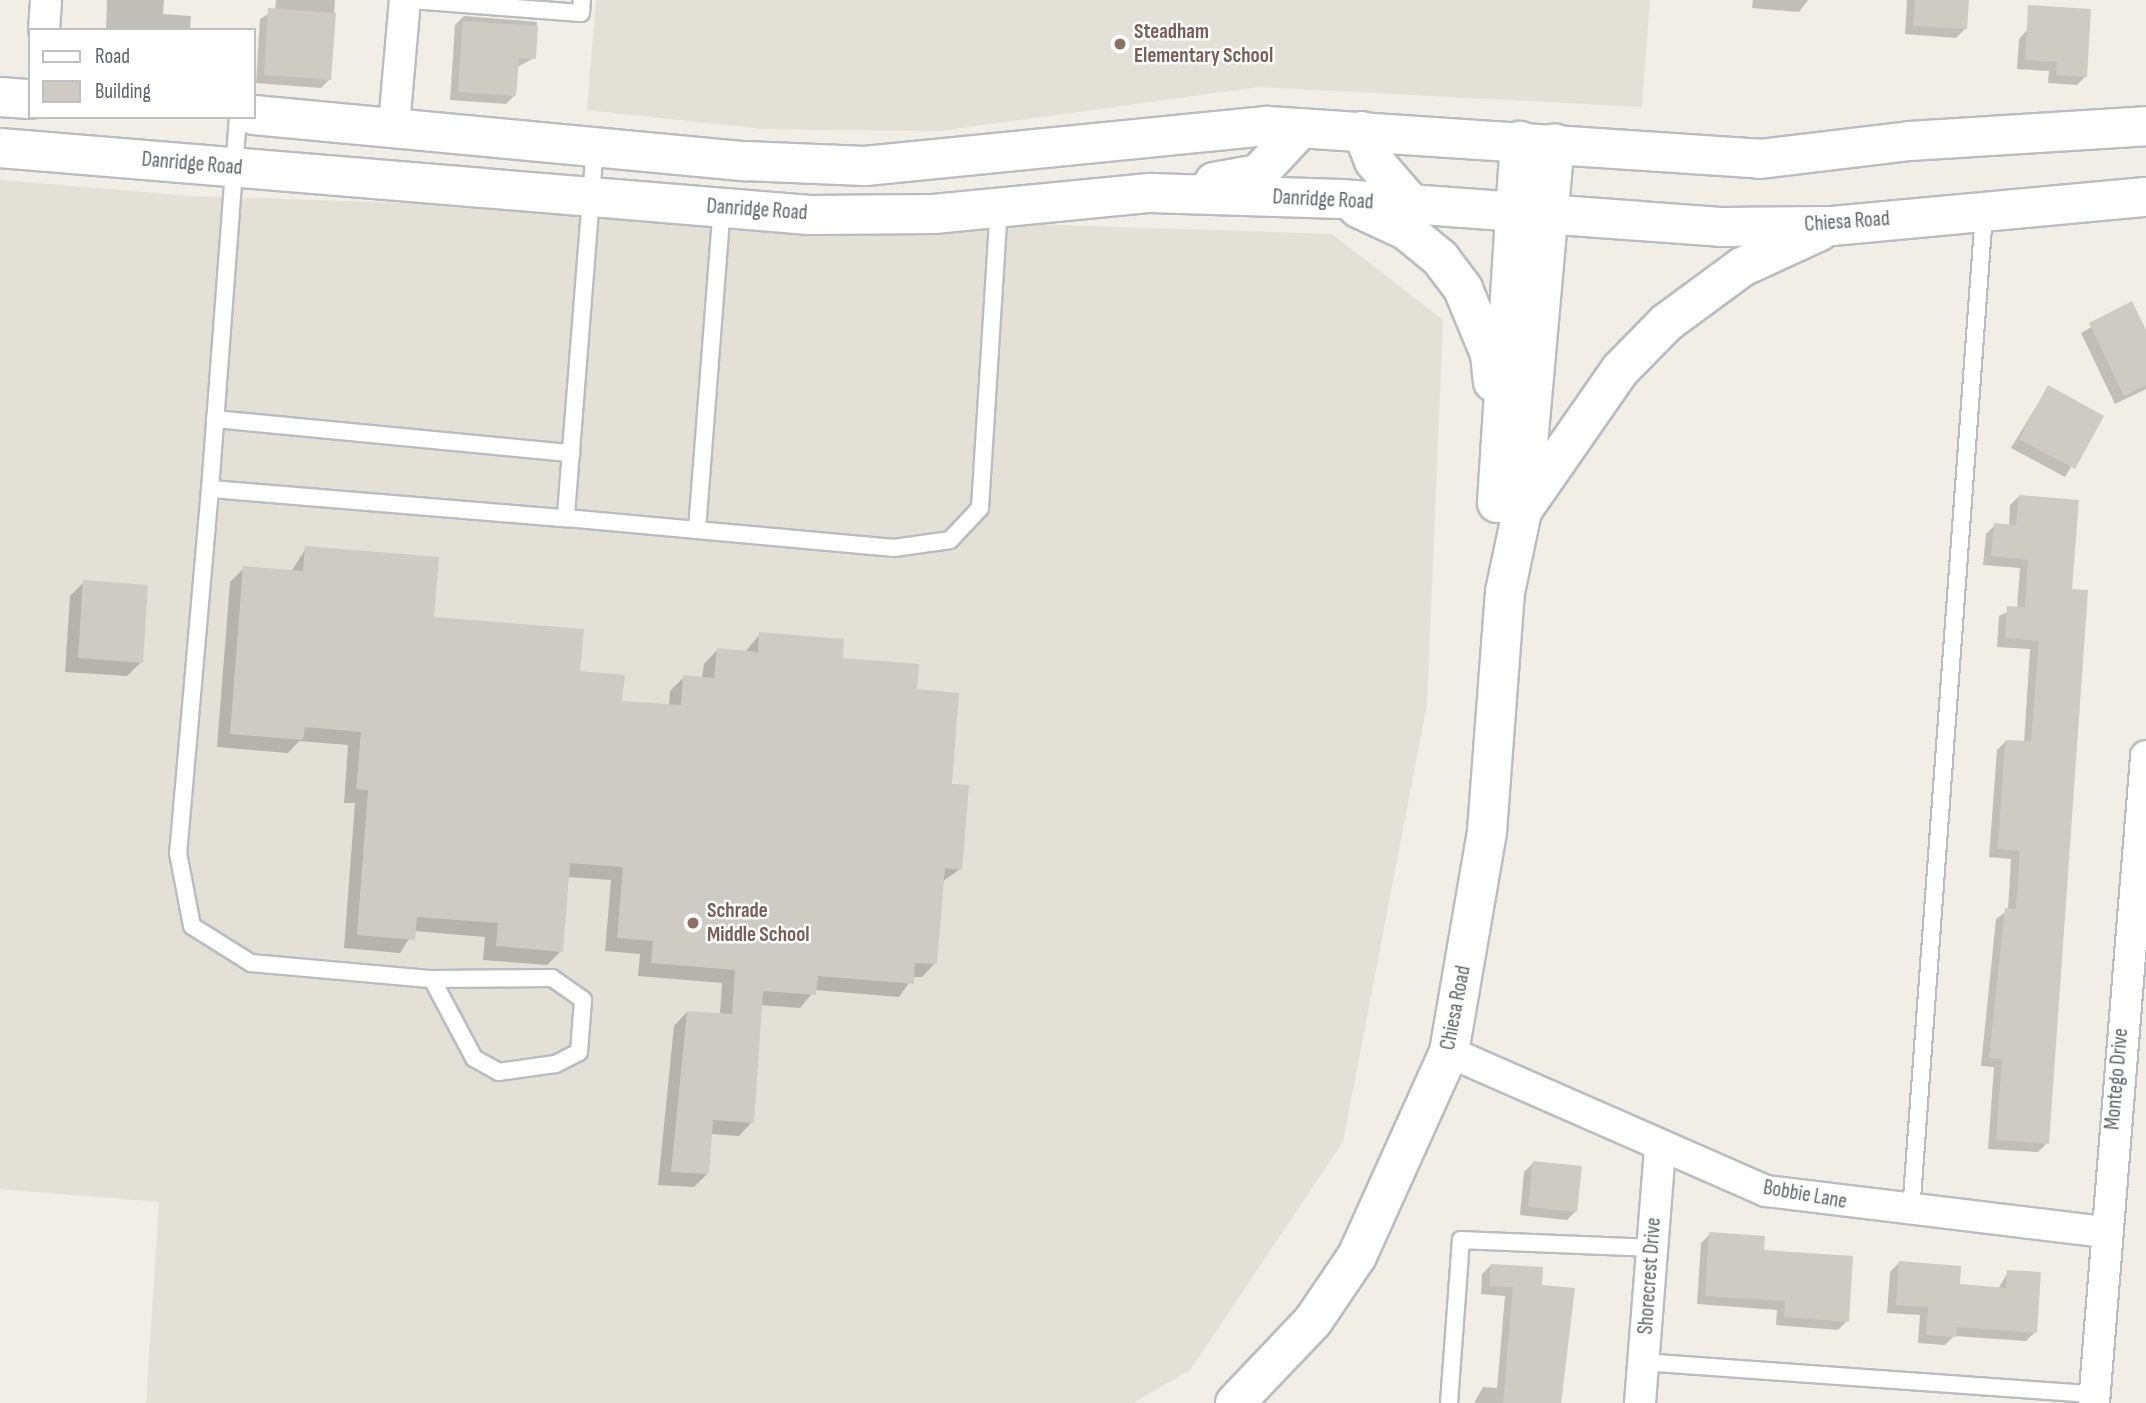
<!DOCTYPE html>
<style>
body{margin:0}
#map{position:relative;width:2146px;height:1403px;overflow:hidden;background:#f1eee7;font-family:"Sofia Sans Condensed",sans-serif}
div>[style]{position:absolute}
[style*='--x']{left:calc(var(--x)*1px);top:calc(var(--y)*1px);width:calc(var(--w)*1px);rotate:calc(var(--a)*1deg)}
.education>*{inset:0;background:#e3e0d7}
.shadow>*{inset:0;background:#0003}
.building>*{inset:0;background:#cecbc5}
.roads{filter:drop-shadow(2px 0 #b9bcc1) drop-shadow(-2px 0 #b9bcc1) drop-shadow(0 2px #b9bcc1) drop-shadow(0 -2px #b9bcc1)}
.lane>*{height:16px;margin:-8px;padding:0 8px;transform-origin:8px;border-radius:8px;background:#fff}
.street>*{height:30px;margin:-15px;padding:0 15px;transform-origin:15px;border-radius:15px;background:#fff}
.secondary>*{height:38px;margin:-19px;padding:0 19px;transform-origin:19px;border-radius:19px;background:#fff}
.dots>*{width:19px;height:19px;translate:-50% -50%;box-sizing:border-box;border:4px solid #fff;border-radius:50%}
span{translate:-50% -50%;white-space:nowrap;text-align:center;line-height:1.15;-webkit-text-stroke:5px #fff;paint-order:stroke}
.education-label{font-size:21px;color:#785e54;font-weight:700}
.left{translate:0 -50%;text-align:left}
.street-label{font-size:21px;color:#5e6268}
.legend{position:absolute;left:28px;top:28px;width:228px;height:91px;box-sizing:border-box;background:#fff;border:2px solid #bfc0c3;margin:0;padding:9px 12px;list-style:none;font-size:21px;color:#5e6268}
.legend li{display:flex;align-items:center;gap:14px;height:35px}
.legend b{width:35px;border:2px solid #bfc0c3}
</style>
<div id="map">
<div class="education">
<div style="clip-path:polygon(596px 0,1650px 0,1642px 107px,1259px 87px,940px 131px,763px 129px,587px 110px)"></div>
<div style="clip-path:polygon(0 180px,191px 196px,1332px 234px,1443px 320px,1427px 704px,1343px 1142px,1190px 1370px,1133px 1403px,146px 1403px,159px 1202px,0 1189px)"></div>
</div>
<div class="shadow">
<div style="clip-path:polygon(107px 0,164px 0,163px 14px,191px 16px,190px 30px,106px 30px)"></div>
<div style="clip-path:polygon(276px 0,335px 0,330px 79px,321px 88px,256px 83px,260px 19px,275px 10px)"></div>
<div style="clip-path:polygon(457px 0,541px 0,536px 5px)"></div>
<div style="clip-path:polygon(1753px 0,1808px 0,1799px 12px,1752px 8px)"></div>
<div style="clip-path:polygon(1907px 0,1967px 0,1965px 29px,1956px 38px,1905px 34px)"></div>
<div style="clip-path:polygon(464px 16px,537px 22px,534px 58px,517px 67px,515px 95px,506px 104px,450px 100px,455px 25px)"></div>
<div style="clip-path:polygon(2028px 29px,2086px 76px,2077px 85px,2048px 83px,2049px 71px,2017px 69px,2019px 39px)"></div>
<div style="clip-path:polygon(2131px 304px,2146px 334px,2146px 389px,2115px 404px,2081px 333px)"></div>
<div style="clip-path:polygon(2048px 387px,2102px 416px,2065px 477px,2011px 448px)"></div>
<div style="clip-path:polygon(2019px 496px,2070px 591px,2047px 1143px,2038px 1152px,1988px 1149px,1994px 1067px,1981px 1066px,1996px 919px,2008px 910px,2011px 859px,1989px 857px,1997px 750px,2006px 741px,2024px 743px,2030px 649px,1997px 647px,1999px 616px,2017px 608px,2020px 568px,1983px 565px,1986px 534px,1995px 525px,2009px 526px,2010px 505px)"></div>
<div style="clip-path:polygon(306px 548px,432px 619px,578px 673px,620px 702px,669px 706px,670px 691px,684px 677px,702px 678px,704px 664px,717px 650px,745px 652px,760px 634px,915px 691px,950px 786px,960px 869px,942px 882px,935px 963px,922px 977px,913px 977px,899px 997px,815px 990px,800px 1008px,760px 1005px,752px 1122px,739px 1136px,710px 1134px,707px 1174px,694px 1187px,658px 1185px,674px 1026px,687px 1012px,720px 1015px,722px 983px,638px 976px,640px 954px,605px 951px,611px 880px,567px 877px,561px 951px,547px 965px,483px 960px,485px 937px,414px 931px,400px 953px,344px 948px,355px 803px,344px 803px,348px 745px,299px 741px,288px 753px,217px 747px,230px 582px,244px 568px,291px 572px)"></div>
<div style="clip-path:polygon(84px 582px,141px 662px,127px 676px,65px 672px,70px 596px)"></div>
<div style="clip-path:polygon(1533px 1163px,1576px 1211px,1567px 1220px,1520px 1215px,1524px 1172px)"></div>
<div style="clip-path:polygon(1710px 1234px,1762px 1251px,1847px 1321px,1838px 1330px,1776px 1325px,1777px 1310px,1697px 1304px,1701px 1243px)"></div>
<div style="clip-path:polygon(1899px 1263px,1958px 1286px,1998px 1289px,2008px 1272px,2035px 1332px,2026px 1341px,1954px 1336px,1945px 1345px,1918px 1343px,1920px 1315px,1887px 1313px,1890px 1272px)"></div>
<div style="clip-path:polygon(1491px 1265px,1540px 1287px,1573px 1289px,1561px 1403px,1474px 1403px,1483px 1387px,1497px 1388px,1505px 1296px,1481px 1294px,1482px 1274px)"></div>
</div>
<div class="building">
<div style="clip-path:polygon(1915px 0,1969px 0,1967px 29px,1913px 26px)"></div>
<div style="clip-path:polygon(2028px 5px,2091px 9px,2087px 77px,2056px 75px,2057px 62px,2025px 60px)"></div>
<div style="clip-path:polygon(268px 8px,336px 13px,331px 80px,264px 75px)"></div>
<div style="clip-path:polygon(463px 21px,538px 26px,536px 59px,519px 58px,516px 96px,458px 92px)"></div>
<div style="clip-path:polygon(2132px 301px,2146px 330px,2146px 385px,2124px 396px,2089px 323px)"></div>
<div style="clip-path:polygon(2048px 385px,2104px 416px,2075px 469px,2019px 439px)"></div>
<div style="clip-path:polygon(2019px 495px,2079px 500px,2072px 589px,2088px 590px,2049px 1144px,1996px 1140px,2002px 1059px,1989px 1058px,2005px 908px,2016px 909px,2020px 851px,1998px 849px,2005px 740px,2031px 741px,2039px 641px,2005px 638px,2007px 606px,2025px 607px,2028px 560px,1991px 556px,1994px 523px,2016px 525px)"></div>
<div style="clip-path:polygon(305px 546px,439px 557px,434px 617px,584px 629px,580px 671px,625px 675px,622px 701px,681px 705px,683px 675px,714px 678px,717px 648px,758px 652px,759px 632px,844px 639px,843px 658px,919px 664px,917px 689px,959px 693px,952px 784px,969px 785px,962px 870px,945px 868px,937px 964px,915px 963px,914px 984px,818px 976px,816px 995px,763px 991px,754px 1123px,713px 1120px,709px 1174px,671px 1172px,687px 1011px,732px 1014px,735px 970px,651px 963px,653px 941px,617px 938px,623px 867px,570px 863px,563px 952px,496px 946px,498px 923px,417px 917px,415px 940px,357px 935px,368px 790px,356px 789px,361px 732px,305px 727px,303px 740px,230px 734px,243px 566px,303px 571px)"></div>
<div style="clip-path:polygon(83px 580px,148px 585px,143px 663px,78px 658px)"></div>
<div style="clip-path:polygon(1533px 1161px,1582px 1166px,1577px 1212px,1528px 1207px)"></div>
<div style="clip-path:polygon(1709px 1232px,1765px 1236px,1764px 1250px,1853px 1256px,1849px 1322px,1784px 1317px,1785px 1301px,1705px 1296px)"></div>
<div style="clip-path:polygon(1899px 1261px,1961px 1266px,1960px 1284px,2006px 1288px,2007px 1270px,2041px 1272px,2037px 1333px,1957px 1327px,1956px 1337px,1926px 1335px,1928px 1307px,1896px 1305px)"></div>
<div style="clip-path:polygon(1491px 1264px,1543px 1267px,1542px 1285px,1575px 1288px,1561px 1403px,1503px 1403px,1513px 1287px,1489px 1286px)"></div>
</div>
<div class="roads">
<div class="lane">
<div style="--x:411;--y:0;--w:170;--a:4.4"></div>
<div style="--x:581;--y:13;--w:13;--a:-86"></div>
<div style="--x:238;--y:117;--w:373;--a:94.3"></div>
<div style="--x:210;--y:489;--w:357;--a:4.7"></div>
<div style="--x:595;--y:146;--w:373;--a:94.5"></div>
<div style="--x:566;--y:518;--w:132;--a:5.2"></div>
<div style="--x:697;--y:530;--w:323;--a:-85.6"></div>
<div style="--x:215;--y:419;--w:358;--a:5.5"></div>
<div style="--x:210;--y:489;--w:365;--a:95"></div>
<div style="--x:178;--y:853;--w:74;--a:79.1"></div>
<div style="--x:192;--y:926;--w:70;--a:32.1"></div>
<div style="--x:251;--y:963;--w:182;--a:5.1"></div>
<div style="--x:432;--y:979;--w:120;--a:-0.5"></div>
<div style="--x:552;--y:978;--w:38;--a:35"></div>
<div style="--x:583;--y:1000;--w:52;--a:94.4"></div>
<div style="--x:579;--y:1052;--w:27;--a:153"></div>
<div style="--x:555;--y:1064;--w:57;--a:171.9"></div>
<div style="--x:499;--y:1072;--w:29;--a:-151"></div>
<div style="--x:474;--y:1058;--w:89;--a:-118"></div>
<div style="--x:697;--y:530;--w:198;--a:5.2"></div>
<div style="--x:894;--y:548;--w:57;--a:-8.1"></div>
<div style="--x:950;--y:540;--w:44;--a:-46.8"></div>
<div style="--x:980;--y:508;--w:300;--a:-86.4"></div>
<div style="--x:1911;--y:1212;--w:1003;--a:-85.82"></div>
<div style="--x:1643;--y:1362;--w:452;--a:4.1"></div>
<div style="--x:1449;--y:1403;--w:163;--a:-85.8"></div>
<div style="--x:1461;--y:1240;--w:191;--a:2.4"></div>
</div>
<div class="street">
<div style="--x:44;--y:30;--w:30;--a:-86"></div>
<div style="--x:394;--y:125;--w:125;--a:-85"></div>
<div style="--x:1449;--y:1052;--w:346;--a:23.7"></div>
<div style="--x:1766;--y:1191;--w:339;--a:6.9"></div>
<div style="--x:1640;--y:1403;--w:254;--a:-85.5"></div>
<div style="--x:2094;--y:1403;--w:649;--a:-85.4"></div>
</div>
<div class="secondary">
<div style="--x:0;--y:97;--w:30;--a:4"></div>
<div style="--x:254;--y:115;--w:493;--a:5.4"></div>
<div style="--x:745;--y:161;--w:120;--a:2.4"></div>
<div style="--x:865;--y:166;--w:405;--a:-5.7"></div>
<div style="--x:1268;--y:126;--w:492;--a:3.8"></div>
<div style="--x:1759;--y:159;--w:152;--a:-6.8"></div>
<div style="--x:1910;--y:141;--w:236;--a:-3.6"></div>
<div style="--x:1362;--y:131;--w:32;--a:68"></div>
<div style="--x:1374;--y:161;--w:58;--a:49.2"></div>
<div style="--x:0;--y:148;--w:812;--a:4.73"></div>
<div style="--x:809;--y:215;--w:125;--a:-0.5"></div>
<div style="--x:934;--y:214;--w:217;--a:-5.6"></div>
<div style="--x:1150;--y:193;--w:191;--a:1.8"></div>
<div style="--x:1341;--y:199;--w:380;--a:4.2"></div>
<div style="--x:1720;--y:227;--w:112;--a:-0.5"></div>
<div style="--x:1832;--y:226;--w:315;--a:-5.3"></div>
<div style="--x:1214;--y:182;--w:45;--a:-10.3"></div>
<div style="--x:1258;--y:174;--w:63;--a:-46.9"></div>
<div style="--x:1358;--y:208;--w:54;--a:25.1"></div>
<div style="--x:1407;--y:231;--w:43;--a:39.3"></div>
<div style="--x:1440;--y:258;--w:39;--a:53"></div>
<div style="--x:1463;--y:289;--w:70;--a:67.4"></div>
<div style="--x:1490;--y:354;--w:28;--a:84"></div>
<div style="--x:1497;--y:503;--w:363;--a:-86.4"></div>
<div style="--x:1522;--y:511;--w:172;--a:-55.2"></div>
<div style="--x:1620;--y:370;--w:66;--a:-45.6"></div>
<div style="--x:1666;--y:323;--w:94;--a:-36.4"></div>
<div style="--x:1742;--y:267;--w:86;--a:-24.8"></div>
<div style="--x:1235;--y:1403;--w:113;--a:-46.4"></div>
<div style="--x:1313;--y:1321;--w:78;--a:-55.9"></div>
<div style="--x:1357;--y:1256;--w:224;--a:-65.7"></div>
<div style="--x:1449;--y:1052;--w:224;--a:-80.2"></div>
<div style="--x:1487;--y:831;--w:240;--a:-85.7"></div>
<div style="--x:1505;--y:592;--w:83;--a:-78.1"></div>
<div style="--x:1522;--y:511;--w:369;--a:-84.9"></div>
</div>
</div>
<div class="dots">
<div style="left:1120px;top:44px;background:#8d6e63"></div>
<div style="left:693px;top:923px;background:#8d6e63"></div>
</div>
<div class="education-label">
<span class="left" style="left:1134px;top:44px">Steadham<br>Elementary School</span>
<span class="left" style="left:707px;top:923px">Schrade<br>Middle School</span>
</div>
<div class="street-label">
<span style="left:192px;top:164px;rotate:5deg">Danridge Road</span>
<span style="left:1323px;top:200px;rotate:3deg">Danridge Road</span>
<span style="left:757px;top:210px;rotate:4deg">Danridge Road</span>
<span style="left:1847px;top:222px;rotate:-4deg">Chiesa Road</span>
<span style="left:1456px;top:1008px;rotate:-79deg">Chiesa Road</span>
<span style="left:2117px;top:1079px;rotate:-85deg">Montego Drive</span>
<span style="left:1805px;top:1195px;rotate:10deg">Bobbie Lane</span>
<span style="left:1650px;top:1276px;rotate:-86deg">Shorecrest Drive</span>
</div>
<ul class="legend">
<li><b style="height:9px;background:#fff"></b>Road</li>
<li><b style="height:19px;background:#cecbc5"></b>Building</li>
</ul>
</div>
